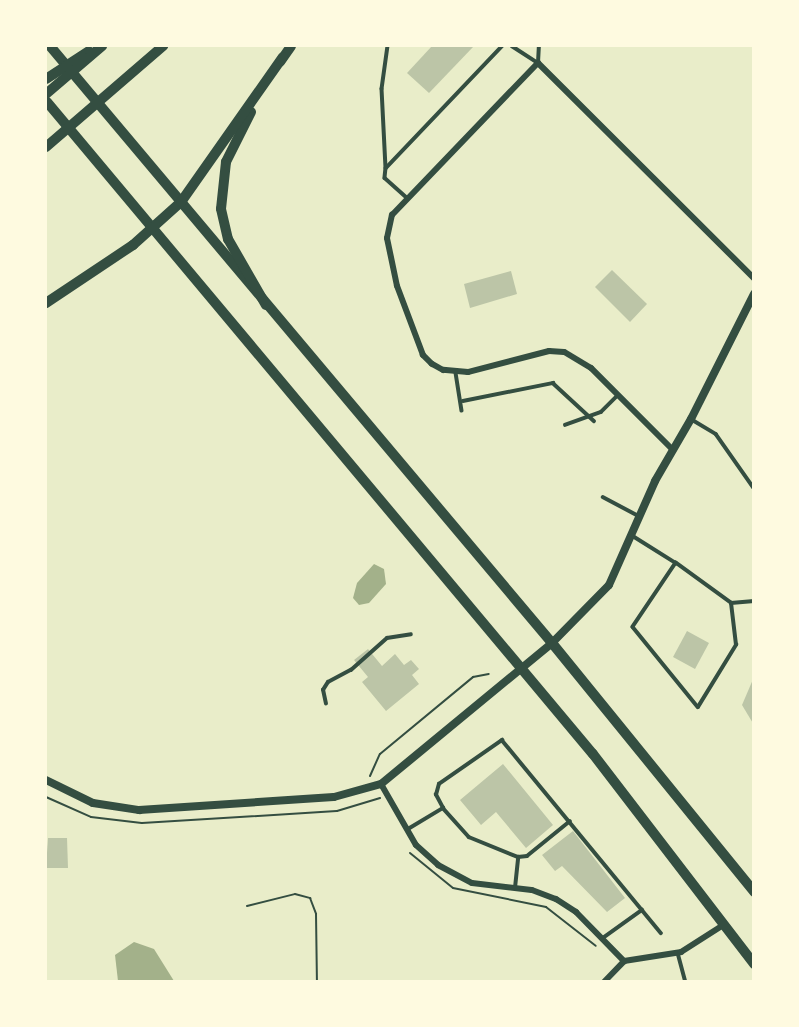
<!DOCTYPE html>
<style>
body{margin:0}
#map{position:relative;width:799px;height:1027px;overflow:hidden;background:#e9edc9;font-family:"Nunito Sans",sans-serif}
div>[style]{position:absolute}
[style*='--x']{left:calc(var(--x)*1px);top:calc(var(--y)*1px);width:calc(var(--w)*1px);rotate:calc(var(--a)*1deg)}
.water>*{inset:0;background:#a3b18a}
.building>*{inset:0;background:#bcc5a7}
.path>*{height:2px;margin:-1px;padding:0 1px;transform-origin:1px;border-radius:1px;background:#344e41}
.service>*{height:3.5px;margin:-1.75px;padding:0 1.75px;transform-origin:1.75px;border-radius:1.75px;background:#344e41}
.minor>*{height:6px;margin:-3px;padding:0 3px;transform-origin:3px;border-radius:3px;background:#344e41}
.tertiary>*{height:8px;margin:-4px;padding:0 4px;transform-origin:4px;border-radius:4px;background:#344e41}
.trunk>*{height:10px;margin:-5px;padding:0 5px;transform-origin:5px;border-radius:5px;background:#344e41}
.motorway>*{height:10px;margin:-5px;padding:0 5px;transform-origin:5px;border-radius:5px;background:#344e41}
span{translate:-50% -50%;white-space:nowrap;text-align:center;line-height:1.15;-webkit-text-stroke:6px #fefae0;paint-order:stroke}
.frame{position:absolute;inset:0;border:47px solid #fefae0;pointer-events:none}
</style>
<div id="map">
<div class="water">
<div style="clip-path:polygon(374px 564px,384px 569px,386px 584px,369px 603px,359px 605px,353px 598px,357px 583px)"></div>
<div style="clip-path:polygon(134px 942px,154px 949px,174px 981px,118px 981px,115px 955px)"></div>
</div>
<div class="building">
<div style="clip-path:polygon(432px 46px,474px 46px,429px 93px,407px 73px)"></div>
<div style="clip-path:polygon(612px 270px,647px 304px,630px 322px,595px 287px)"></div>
<div style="clip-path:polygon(511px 271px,517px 294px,470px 308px,464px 284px)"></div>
<div style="clip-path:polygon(687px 631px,709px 643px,695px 669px,673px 657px)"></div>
<div style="clip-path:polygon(368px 649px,382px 666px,395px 654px,404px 665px,411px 660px,419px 669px,412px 675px,419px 684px,386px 711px,362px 682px,368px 677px,354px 660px)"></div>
<div style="clip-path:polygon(754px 677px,754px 725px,742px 705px)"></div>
<div style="clip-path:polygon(503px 764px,553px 825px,526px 848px,496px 812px,481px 825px,460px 800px)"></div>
<div style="clip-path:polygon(573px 831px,625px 898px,607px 912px,562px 866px,555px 871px,542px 855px)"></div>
<div style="clip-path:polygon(48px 838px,67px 838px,68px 868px,46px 868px)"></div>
</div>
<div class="path">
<div style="--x:370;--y:776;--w:24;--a:-66"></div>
<div style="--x:380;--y:754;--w:121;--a:-39.6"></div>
<div style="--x:473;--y:677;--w:16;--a:-11"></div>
<div style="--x:46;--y:797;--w:49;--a:24"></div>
<div style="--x:91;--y:817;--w:51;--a:6.7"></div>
<div style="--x:142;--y:823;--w:195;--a:-3.5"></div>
<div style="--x:337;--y:811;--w:45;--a:-16.8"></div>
<div style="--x:410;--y:853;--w:55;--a:39.1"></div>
<div style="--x:453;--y:888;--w:95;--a:11.5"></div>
<div style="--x:546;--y:907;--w:63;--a:38"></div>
<div style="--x:247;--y:906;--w:49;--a:-14"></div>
<div style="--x:295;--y:894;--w:16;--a:15"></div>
<div style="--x:310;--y:898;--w:17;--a:69"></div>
<div style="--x:316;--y:914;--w:68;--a:89.2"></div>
</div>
<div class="service">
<div style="--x:388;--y:46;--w:43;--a:97.9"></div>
<div style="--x:382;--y:89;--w:79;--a:87.1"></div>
<div style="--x:386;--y:168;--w:168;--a:-46.4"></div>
<div style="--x:512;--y:46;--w:31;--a:33"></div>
<div style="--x:538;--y:63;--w:17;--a:-87"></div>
<div style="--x:386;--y:168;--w:10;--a:96"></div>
<div style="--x:385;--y:178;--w:30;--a:42"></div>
<div style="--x:456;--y:373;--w:38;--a:81"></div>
<div style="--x:463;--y:401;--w:92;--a:-11.3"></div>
<div style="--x:553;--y:383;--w:56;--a:42.8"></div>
<div style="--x:691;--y:419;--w:29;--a:31"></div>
<div style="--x:716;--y:434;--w:66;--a:54.9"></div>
<div style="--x:565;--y:425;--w:38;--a:-20"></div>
<div style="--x:601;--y:412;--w:24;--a:-45"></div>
<div style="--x:603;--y:497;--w:40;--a:28"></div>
<div style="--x:633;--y:536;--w:51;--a:32.1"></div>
<div style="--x:676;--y:563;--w:77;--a:123.9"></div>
<div style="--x:633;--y:627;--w:103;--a:50.9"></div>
<div style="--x:698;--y:707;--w:73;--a:-58.5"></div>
<div style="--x:736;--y:645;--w:42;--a:-96.8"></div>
<div style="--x:731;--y:603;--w:68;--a:-144"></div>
<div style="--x:731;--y:603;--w:23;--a:-5"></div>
<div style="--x:326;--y:704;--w:14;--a:-102"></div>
<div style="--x:323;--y:690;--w:9;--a:-58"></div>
<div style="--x:328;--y:682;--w:26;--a:-28"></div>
<div style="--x:351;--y:670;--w:48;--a:-41.6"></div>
<div style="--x:387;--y:638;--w:24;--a:-9"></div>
<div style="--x:443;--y:808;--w:39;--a:48"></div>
<div style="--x:469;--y:837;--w:53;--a:22.2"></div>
<div style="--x:518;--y:857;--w:9;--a:-6"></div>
<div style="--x:527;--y:856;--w:55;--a:-39.1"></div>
<div style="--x:408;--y:829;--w:41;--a:-31"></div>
<div style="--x:443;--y:808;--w:15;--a:-118"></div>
<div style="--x:436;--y:795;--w:11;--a:-75"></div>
<div style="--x:439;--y:784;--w:77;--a:-34.9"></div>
<div style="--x:502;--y:740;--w:250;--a:50.5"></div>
<div style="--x:515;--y:888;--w:31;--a:-84"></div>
<div style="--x:603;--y:938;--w:48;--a:-35.7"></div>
<div style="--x:678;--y:953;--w:30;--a:75"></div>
</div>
<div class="minor">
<div style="--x:673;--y:450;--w:116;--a:-135"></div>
<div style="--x:591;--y:368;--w:31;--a:-149"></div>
<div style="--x:564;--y:352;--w:15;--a:-176"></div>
<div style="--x:549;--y:351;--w:84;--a:165.5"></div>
<div style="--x:468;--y:372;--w:25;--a:-175"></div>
<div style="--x:443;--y:370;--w:13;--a:-151"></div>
<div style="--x:432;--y:364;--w:13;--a:-135"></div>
<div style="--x:423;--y:355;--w:74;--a:-110.6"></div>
<div style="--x:397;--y:286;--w:49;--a:-101.8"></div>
<div style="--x:387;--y:238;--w:24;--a:-78"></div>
<div style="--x:392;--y:215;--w:211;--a:-46.2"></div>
<div style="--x:538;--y:63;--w:305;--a:44.9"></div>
<div style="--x:381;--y:784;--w:70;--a:60.2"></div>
<div style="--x:416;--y:845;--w:30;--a:42"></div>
<div style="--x:438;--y:865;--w:38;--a:28"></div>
<div style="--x:472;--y:883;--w:60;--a:6.7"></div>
<div style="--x:532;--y:890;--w:26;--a:21"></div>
<div style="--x:556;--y:899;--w:24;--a:33"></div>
<div style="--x:576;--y:912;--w:69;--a:45.6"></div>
<div style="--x:604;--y:982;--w:29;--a:-46"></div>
<div style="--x:624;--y:961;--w:58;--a:-9"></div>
<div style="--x:681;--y:952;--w:52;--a:-32.5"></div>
</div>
<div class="tertiary">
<div style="--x:46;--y:780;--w:52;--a:26.1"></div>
<div style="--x:93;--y:803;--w:47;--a:8.7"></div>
<div style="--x:139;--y:810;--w:195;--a:-3.8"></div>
<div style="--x:334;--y:797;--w:49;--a:-15.5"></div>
<div style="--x:381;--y:784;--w:222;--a:-39.5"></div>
<div style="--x:552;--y:643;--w:81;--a:-45.5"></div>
<div style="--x:609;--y:585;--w:114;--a:-66.1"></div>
<div style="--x:655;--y:481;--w:72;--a:-59.9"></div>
<div style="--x:691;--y:419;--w:140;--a:-63.3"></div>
</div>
<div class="trunk">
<div style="--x:50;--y:46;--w:780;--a:49.94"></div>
<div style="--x:552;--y:643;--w:321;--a:50.9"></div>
<div style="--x:47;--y:102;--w:850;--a:50.06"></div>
<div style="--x:593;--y:754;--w:265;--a:52.5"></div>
</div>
<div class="motorway">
<div style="--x:280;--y:62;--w:19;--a:-55"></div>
<div style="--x:46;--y:79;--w:51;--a:-33.1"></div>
<div style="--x:46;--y:94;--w:74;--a:-40.6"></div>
<div style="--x:251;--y:112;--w:56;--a:116.6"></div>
<div style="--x:226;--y:162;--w:47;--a:96.1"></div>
<div style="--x:221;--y:209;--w:31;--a:77"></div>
<div style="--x:228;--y:239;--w:76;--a:60.1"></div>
<div style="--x:46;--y:147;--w:155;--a:-40.8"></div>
<div style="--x:46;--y:303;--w:105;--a:-33.7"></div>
<div style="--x:133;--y:245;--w:64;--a:-41.9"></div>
<div style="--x:181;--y:202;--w:177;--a:-54.9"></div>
</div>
<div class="frame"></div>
</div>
